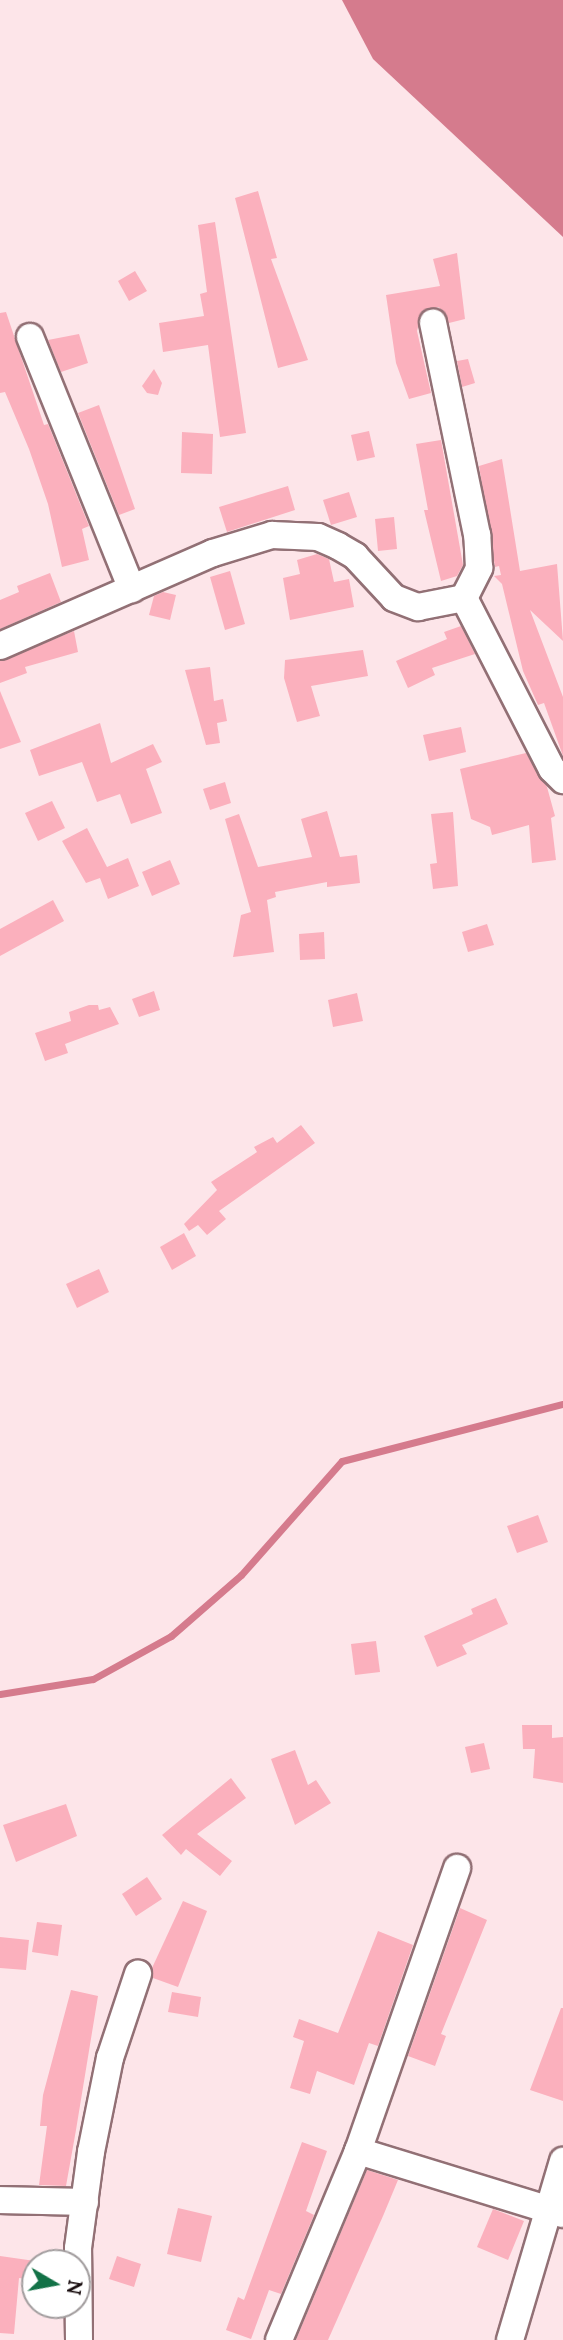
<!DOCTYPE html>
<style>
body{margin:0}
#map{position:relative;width:563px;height:2340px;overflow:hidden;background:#fde5e9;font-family:Lora,serif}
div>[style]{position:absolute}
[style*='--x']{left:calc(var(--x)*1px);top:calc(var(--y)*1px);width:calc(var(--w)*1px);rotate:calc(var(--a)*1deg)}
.water>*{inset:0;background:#d57b8d}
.stream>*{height:7px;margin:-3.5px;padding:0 3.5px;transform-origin:3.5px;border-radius:3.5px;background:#d57b8d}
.building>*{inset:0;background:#fbb0bd}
.roads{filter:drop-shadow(2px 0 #927075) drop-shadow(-2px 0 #927075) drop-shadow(0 2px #927075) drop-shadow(0 -2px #927075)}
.street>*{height:26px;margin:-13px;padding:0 13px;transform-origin:13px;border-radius:13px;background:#fff}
span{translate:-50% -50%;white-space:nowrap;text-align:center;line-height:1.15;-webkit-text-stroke:5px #fff;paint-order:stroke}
.north{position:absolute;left:21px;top:2249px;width:70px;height:70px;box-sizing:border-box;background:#fff;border:2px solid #a29d9e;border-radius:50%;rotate:100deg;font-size:19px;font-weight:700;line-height:28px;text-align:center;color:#170b0d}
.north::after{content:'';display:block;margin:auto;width:24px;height:32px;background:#137247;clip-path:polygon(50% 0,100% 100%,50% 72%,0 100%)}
</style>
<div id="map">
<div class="water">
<div style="clip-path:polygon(342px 0,563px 0,563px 237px,373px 59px)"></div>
</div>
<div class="stream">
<div style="--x:0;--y:1694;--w:94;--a:-9.2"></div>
<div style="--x:93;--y:1679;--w:89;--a:-28.9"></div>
<div style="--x:171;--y:1636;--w:93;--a:-41.1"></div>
<div style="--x:241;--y:1575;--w:152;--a:-48.5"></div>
<div style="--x:342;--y:1461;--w:228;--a:-14.5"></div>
</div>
<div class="building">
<div style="clip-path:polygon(258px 191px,277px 258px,271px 259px,308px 360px,278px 368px,235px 198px)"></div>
<div style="clip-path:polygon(215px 222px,246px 433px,220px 437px,208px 345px,163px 352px,159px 323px,204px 316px,200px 294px,207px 292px,198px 225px)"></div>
<div style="clip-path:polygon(457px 253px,465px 319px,449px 323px,439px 307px,422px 311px,417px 331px,431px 393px,409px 399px,396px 363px,386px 295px,440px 286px,433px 259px)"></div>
<div style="clip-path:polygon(135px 271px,147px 291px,129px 301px,118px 281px)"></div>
<div style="clip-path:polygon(6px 312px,44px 425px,48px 424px,89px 526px,82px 529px,89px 560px,62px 567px,48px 504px,29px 449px,5px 392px,0 393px,0 313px)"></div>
<div style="clip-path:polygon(79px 334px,88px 363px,61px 372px,48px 340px)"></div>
<div style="clip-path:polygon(468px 359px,475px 383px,462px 387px,457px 361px)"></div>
<div style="clip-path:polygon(154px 369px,162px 383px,158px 395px,147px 393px,142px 386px)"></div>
<div style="clip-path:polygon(99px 405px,135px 509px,119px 515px,78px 413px)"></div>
<div style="clip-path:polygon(369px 431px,375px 457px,357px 461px,351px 435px)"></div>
<div style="clip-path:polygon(182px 432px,213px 434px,212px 474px,181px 473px)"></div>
<div style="clip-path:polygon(441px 440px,463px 565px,457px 576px,441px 581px,424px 510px,428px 510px,416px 444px)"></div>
<div style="clip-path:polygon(502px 459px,520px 571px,557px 564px,563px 641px,530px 610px,563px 697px,563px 756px,544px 703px,538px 705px,523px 671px,502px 584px,494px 576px,501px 575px,499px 566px,495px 567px,479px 466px)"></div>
<div style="clip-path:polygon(288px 486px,295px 510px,227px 532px,219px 507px)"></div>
<div style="clip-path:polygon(349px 492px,357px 517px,331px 525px,323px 500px)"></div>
<div style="clip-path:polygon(394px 517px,397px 549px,378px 551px,375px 519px)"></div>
<div style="clip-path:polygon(317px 554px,329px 559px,334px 582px,349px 579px,354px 607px,290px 620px,283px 578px,300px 574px,297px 560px)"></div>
<div style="clip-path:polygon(230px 571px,245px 624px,225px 630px,210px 577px)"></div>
<div style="clip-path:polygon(50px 573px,61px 602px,0 629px,0 600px,19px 592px,17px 586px)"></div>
<div style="clip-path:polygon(163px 592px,176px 595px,170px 620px,149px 615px,154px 596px)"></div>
<div style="clip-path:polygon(461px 626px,475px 654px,432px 668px,435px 675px,408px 688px,396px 661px,447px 639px,444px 632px)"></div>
<div style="clip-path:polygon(74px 631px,78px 652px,25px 667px,27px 673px,0 683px,0 661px)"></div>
<div style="clip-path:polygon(363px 650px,368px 676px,311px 686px,320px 716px,297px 722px,284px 678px,285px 660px)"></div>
<div style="clip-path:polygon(210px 667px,214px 701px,223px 699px,227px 721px,217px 723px,220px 743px,206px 745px,185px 670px)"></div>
<div style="clip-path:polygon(0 691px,21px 742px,0 749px)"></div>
<div style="clip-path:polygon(100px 723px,111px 763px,153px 744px,162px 762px,146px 769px,162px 813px,131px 824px,120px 794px,97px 802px,82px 762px,39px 776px,30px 750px)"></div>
<div style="clip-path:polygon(461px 727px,466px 752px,429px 761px,423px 735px)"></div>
<div style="clip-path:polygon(526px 753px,547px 787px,555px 816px,551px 818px,556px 860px,532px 863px,529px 825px,492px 835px,490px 827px,471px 819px,460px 769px)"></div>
<div style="clip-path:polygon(225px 782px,231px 803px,210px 810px,203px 789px)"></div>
<div style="clip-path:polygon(52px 801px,65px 828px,38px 841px,25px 813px)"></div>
<div style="clip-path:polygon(327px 811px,340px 857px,357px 855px,360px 883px,327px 887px,327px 882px,275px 892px,276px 897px,267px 900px,274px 952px,233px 957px,241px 915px,251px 912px,225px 819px,239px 814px,258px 867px,312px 857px,301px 819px)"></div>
<div style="clip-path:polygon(453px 812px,458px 886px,433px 889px,430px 864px,437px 863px,431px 814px)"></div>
<div style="clip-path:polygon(87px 828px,107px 867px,128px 858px,139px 886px,108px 899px,100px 878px,86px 883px,62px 841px)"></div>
<div style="clip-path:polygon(170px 860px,180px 884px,152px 896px,142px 872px)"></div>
<div style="clip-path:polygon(53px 900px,64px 921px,0 956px,0 929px)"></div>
<div style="clip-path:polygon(487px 924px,494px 945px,468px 952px,462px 932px)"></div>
<div style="clip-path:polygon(324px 932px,325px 959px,300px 960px,299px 934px)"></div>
<div style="clip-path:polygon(154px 991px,160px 1010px,139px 1017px,132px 999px)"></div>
<div style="clip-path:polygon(357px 993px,363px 1021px,333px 1027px,328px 1000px)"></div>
<div style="clip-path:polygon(89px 1005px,98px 1005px,99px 1010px,110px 1007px,119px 1024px,65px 1044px,68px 1053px,45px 1061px,35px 1033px,71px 1021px,69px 1012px)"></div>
<div style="clip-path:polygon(301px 1125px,315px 1143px,219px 1211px,226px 1219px,207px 1235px,198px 1225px,189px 1231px,184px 1224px,217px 1190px,211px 1182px,257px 1152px,254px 1147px,273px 1137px,277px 1143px)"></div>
<div style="clip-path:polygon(184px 1233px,196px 1256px,172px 1270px,160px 1247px)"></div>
<div style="clip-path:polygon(99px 1269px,109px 1292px,77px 1308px,66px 1284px)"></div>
<div style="clip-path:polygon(538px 1515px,548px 1542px,517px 1553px,507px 1526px)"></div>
<div style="clip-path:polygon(496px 1598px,508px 1624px,462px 1645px,467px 1654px,437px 1667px,424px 1636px,473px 1614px,471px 1609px)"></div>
<div style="clip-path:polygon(376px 1641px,380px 1672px,355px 1675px,351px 1644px)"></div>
<div style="clip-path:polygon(522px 1725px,552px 1725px,552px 1738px,563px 1737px,563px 1783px,533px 1778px,535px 1749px,523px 1749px)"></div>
<div style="clip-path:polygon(484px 1743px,490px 1769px,471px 1773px,465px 1747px)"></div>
<div style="clip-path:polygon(295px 1750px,308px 1785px,316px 1780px,331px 1803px,295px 1825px,271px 1759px)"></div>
<div style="clip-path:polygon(231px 1778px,246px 1798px,197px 1834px,232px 1861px,220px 1876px,186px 1849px,181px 1855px,162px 1835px)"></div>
<div style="clip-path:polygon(66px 1804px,77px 1836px,16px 1862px,3px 1825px)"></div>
<div style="clip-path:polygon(147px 1877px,162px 1899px,136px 1916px,122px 1894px)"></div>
<div style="clip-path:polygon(183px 1901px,207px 1911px,178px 1987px,153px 1978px,152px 1968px)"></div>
<div style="clip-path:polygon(460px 1908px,487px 1920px,441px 2034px,446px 2036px,435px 2066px,408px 2056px)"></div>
<div style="clip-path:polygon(37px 1922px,62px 1925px,58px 1956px,32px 1952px)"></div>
<div style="clip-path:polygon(378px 1931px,413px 1945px,378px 2046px,369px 2043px,354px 2085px,317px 2071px,310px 2094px,290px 2088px,304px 2041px,293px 2037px,299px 2019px,338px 2033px)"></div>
<div style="clip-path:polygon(0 1937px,29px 1940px,26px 1970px,0 1968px)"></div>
<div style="clip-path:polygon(71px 1990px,98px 1996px,76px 2130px,66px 2186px,39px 2185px,47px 2126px,40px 2126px,43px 2095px)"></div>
<div style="clip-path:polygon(172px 1992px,201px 1997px,198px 2017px,168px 2012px)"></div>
<div style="clip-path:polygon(561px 2008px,563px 2008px,563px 2101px,530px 2090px)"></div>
<div style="clip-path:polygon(302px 2142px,327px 2151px,306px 2211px,314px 2215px,281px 2294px,269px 2290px,251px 2339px,226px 2330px,238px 2297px,244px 2300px)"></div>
<div style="clip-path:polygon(367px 2170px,398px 2180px,383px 2216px,328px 2340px,296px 2340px)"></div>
<div style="clip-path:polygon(178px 2208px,212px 2216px,201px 2262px,167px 2254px)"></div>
<div style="clip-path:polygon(493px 2209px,524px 2221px,508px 2260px,477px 2247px)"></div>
<div style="clip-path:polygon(0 2256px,35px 2261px,35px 2280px,19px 2278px,14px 2334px,0 2333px)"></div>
<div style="clip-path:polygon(117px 2256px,141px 2264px,134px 2287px,109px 2279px)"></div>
</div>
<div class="roads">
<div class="street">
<div style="--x:30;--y:337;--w:272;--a:68"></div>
<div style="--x:464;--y:598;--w:192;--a:62.8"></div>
<div style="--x:552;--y:769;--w:16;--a:45"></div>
<div style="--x:0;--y:646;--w:232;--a:-23.6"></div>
<div style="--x:213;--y:553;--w:62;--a:-17"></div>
<div style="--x:272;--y:535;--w:46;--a:2.5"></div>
<div style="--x:318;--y:537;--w:22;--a:24"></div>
<div style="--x:338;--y:546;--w:20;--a:30"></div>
<div style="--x:355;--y:556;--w:57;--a:47.1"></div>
<div style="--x:394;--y:598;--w:26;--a:21"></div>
<div style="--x:418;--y:607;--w:47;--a:-11.1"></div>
<div style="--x:464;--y:598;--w:34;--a:-63"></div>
<div style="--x:479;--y:568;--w:33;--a:-93"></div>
<div style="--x:477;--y:535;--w:217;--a:-101.7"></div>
<div style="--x:358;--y:2151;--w:214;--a:17.1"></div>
<div style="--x:0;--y:2200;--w:85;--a:1.3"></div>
<div style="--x:79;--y:2340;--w:92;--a:-90.6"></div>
<div style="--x:78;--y:2248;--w:97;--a:-82.3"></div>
<div style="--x:91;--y:2152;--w:96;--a:-78.6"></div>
<div style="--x:110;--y:2058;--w:89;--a:-71.6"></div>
<div style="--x:279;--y:2340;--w:205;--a:-67.3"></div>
<div style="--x:358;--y:2151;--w:300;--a:-70.7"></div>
<div style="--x:510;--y:2340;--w:187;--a:-73.5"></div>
</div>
</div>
<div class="north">N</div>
</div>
